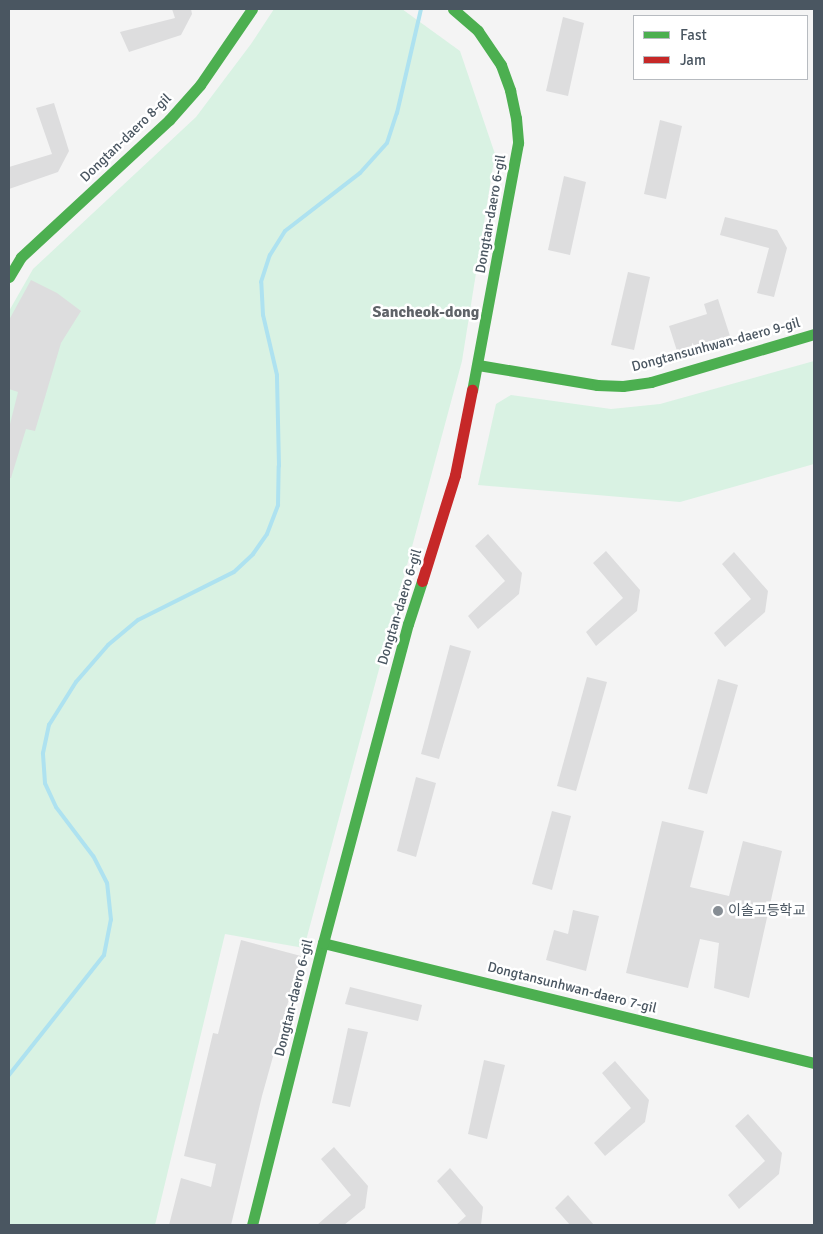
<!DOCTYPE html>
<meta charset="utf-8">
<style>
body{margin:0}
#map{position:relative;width:823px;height:1234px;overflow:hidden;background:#f4f4f4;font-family:Signika,"Noto Sans KR",sans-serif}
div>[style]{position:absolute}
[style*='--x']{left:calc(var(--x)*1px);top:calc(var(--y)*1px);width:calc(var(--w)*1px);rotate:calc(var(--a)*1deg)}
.green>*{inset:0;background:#d9f2e3}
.stream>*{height:4px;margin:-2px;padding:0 2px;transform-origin:2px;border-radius:2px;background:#aee2f0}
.building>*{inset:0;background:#ddddde}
.fast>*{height:11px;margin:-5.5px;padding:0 5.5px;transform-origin:5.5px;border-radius:5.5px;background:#4caf50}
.jam>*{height:11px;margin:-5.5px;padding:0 5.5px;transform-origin:5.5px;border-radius:5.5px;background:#c62828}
.dots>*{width:14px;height:14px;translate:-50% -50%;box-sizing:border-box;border:2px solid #fff;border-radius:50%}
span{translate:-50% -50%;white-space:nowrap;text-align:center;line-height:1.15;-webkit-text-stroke:5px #fff;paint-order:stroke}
.street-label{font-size:14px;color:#4a5661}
.poi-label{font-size:14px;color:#4a5661}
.left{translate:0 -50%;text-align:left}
.quarter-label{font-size:16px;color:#5f6368;font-weight:700}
.frame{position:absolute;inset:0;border:10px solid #4a5661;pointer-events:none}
.legend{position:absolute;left:633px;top:15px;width:175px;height:65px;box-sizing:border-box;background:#fff;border:1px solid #b7bbc0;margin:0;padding:6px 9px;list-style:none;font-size:15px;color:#4a5661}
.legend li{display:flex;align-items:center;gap:10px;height:25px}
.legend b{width:25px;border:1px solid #b7bbc0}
</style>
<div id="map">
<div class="green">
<div style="clip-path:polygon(274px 9px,402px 9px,460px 51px,495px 154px,462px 361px,304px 948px,225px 934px,155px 1225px,9px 1225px,9px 311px,33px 269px,196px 117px,251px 44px)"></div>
<div style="clip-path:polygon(814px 361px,814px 464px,680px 502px,478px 485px,496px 404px,511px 395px,611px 409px,660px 404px)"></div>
</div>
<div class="stream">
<div style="--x:9;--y:1075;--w:153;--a:-51.6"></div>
<div style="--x:104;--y:955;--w:36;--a:-79"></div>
<div style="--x:111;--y:920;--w:37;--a:-96"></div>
<div style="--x:107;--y:883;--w:30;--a:-117"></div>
<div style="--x:93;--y:856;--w:61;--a:-127.1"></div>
<div style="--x:56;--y:807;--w:26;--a:-115"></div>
<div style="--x:45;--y:783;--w:30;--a:-94"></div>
<div style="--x:43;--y:753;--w:29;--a:-78"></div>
<div style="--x:49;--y:725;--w:51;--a:-57.9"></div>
<div style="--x:76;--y:682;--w:49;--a:-49.1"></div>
<div style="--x:108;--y:645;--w:39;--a:-40"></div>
<div style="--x:138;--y:620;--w:107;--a:-26.6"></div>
<div style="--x:234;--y:572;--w:26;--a:-43"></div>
<div style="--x:253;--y:554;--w:24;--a:-55"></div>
<div style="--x:267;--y:534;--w:31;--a:-69"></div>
<div style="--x:278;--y:505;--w:39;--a:-89"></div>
<div style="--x:279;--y:466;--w:91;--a:-91.3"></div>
<div style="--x:277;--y:375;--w:62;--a:-103.1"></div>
<div style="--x:263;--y:315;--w:33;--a:-93"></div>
<div style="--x:261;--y:282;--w:28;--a:-72"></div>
<div style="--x:270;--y:255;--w:28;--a:-58"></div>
<div style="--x:285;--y:231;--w:95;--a:-37.7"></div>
<div style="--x:360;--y:173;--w:40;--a:-48"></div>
<div style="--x:387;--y:143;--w:32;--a:-72"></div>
<div style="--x:397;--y:113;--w:107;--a:-77"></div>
</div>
<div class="building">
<div style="clip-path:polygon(172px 9px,191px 9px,192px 14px,181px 35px,129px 52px,120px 32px,175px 18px)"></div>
<div style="clip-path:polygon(563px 17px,584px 23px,568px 96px,546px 91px)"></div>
<div style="clip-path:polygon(54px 103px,69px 151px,58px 172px,9px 189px,9px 167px,52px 154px,36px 108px)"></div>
<div style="clip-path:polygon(660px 120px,682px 126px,666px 199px,644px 194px)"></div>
<div style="clip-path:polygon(564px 176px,586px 182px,570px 255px,548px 250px)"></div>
<div style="clip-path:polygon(725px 217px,777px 230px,787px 248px,774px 297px,757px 293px,769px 248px,720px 235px)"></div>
<div style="clip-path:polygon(628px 272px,650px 277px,634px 350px,611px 345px)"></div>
<div style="clip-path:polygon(31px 280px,57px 293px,81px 311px,61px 343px,35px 431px,26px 429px,11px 478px,9px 478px,9px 428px,18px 392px,9px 389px,9px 320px)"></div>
<div style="clip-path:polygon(718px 299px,730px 336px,677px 351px,669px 326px,707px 314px,704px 304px)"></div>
<div style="clip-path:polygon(488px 534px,522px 573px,519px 594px,478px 629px,468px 616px,505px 581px,475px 546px)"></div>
<div style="clip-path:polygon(606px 551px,640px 590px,637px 611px,596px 646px,586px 632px,623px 598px,593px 563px)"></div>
<div style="clip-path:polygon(734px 552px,768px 591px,765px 612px,725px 647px,714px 633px,751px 599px,722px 564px)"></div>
<div style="clip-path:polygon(450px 645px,471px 651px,439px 759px,421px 754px)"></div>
<div style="clip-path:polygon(587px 677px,607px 682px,576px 791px,557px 786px)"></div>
<div style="clip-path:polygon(718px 679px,738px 685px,707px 794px,688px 789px)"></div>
<div style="clip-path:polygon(416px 777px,436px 783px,416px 857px,397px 851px)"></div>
<div style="clip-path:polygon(552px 811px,571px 816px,552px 890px,532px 884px)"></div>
<div style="clip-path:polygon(662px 821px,704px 831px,690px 887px,729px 896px,743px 841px,782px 851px,749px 998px,714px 988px,719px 943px,700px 939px,688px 988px,626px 973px)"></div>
<div style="clip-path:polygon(573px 910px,599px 916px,586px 971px,546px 960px,554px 930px,568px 934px)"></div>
<div style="clip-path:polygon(241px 940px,301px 956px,262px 1096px,231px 1225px,169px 1225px,181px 1178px,211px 1187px,216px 1164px,184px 1156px,213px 1033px,218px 1034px)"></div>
<div style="clip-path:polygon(350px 987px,422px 1005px,418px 1021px,345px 1004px)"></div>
<div style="clip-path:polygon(348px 1028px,368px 1032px,350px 1107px,332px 1103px)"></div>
<div style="clip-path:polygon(484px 1060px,505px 1065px,487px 1139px,468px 1134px)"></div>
<div style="clip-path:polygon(615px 1061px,649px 1100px,645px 1122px,605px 1156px,594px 1143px,631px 1108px,602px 1073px)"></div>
<div style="clip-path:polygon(748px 1114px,782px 1153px,779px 1174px,739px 1209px,728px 1195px,765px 1161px,735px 1126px)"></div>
<div style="clip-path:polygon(334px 1147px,368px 1186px,365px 1208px,344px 1225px,317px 1225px,351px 1195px,321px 1159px)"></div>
<div style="clip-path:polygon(450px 1168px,483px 1207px,481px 1225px,456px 1225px,466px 1216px,437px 1181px)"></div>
<div style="clip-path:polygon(568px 1195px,594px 1225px,570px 1225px,555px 1208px)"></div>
</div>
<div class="fast">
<div style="--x:453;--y:9;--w:33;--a:41"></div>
<div style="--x:478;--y:31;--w:41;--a:55.9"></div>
<div style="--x:501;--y:65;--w:27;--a:70"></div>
<div style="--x:510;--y:90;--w:29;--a:78"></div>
<div style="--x:516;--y:118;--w:25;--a:85"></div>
<div style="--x:518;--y:143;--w:251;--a:100.5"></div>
<div style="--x:9;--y:277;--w:23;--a:-59"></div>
<div style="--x:21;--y:257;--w:202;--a:-42.8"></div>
<div style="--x:169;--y:120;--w:47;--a:-48.5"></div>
<div style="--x:200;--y:85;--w:92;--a:-55.6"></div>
<div style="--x:478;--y:365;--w:121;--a:9.5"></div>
<div style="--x:597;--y:385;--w:26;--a:2"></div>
<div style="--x:623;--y:386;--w:28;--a:-8"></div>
<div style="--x:651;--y:382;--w:170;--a:-16.4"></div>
<div style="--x:323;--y:943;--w:505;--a:13.73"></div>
<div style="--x:252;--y:1225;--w:291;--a:-75.9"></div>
<div style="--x:323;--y:943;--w:330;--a:-75.1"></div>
<div style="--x:408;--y:624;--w:45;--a:-72"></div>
</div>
<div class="jam">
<div style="--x:422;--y:581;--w:111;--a:-72.7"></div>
<div style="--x:455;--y:475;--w:87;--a:-78.7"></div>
</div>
<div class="dots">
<div style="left:718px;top:911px;background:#868d94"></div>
</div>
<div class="street-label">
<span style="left:126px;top:138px;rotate:-44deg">Dongtan-daero 8-gil</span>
<span style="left:491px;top:214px;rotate:-80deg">Dongtan-daero 6-gil</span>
<span style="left:716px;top:345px;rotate:-15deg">Dongtansunhwan-daero 9-gil</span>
<span style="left:400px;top:607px;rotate:-73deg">Dongtan-daero 6-gil</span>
<span style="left:572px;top:988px;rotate:14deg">Dongtansunhwan-daero 7-gil</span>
<span style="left:294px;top:998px;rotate:-76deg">Dongtan-daero 6-gil</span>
</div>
<div class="poi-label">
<span class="left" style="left:728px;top:911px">이솔고등학교</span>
</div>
<div class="quarter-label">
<span style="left:426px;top:312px">Sancheok-dong</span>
</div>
<div class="frame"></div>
<ul class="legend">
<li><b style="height:6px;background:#4caf50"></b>Fast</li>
<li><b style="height:6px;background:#c62828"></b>Jam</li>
</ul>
</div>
